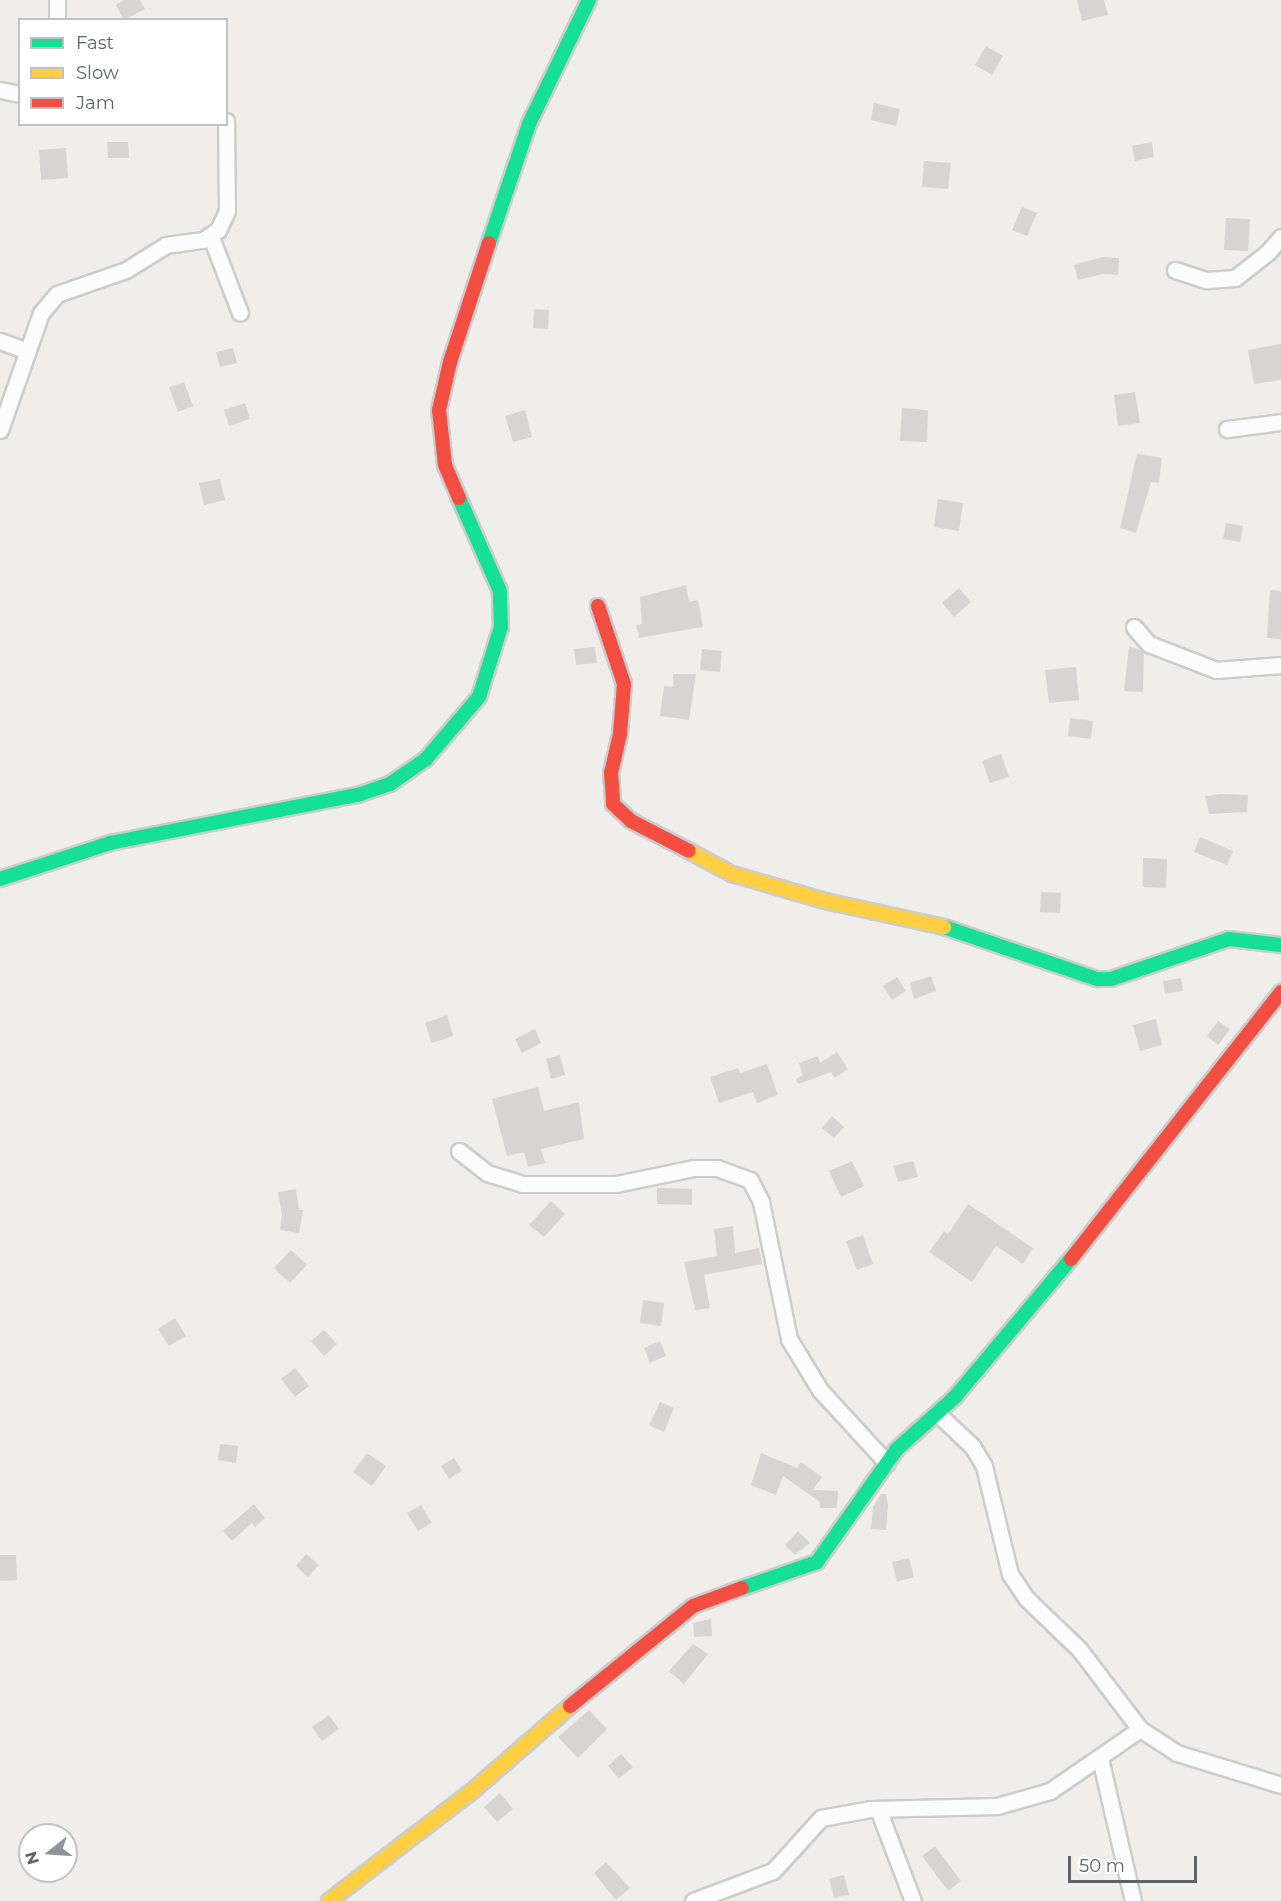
<!DOCTYPE html>
<style>
body{margin:0}
#map{position:relative;width:1281px;height:1901px;overflow:hidden;background:#efeeea;font-family:Montserrat,sans-serif}
div>[style]{position:absolute}
[style*='--x']{left:calc(var(--x)*1px);top:calc(var(--y)*1px);width:calc(var(--w)*1px);rotate:calc(var(--a)*1deg)}
.building>*{inset:0;background:#d6d5d3}
.roads{filter:drop-shadow(2px 0 #cbcccc) drop-shadow(-2px 0 #cbcccc) drop-shadow(0 2px #cbcccc) drop-shadow(0 -2px #cbcccc)}
.street>*{height:15px;margin:-7.5px;padding:0 7.5px;transform-origin:7.5px;border-radius:7.5px;background:#fdfcfc}
.fast>*{height:14px;margin:-7px;padding:0 7px;transform-origin:7px;border-radius:7px;background:#16e098}
.slow>*{height:14px;margin:-7px;padding:0 7px;transform-origin:7px;border-radius:7px;background:#ffcf43}
.jam>*{height:14px;margin:-7px;padding:0 7px;transform-origin:7px;border-radius:7px;background:#f24e42}
span{translate:-50% -50%;white-space:nowrap;text-align:center;line-height:1.15;-webkit-text-stroke:5px #fff;paint-order:stroke}
.legend{position:absolute;left:18px;top:18px;width:210px;height:108px;box-sizing:border-box;background:#fff;border:2px solid #bfc1c3;margin:0;padding:8px 10px;list-style:none;font-size:18px;color:#5f6368}
.legend li{display:flex;align-items:center;gap:12px;height:30px}
.legend b{width:30px;border:2px solid #bfc1c3}
.north{position:absolute;left:18px;top:1823px;width:60px;height:60px;box-sizing:border-box;background:#fff;border:2px solid #bfc1c3;border-radius:50%;rotate:253deg;font-size:16px;font-weight:700;line-height:24px;text-align:center;color:#5f6368}
.north::after{content:'';display:block;margin:auto;width:21px;height:27px;background:#919496;clip-path:polygon(50% 0,100% 100%,50% 72%,0 100%)}
.scale{position:absolute;left:1068px;top:1856px;width:129px;height:27px;box-sizing:border-box;border:3px solid #5f6368;border-top:0;padding-left:8px;font-size:18px;line-height:21px;white-space:nowrap;color:#5f6368;-webkit-text-stroke:4px #fff;paint-order:stroke}
</style>
<div id="map">
<div class="building">
<div style="clip-path:polygon(124px 0,140px 0,145px 9px,124px 20px,116px 5px)"></div>
<div style="clip-path:polygon(1077px 0,1104px 0,1108px 15px,1082px 21px)"></div>
<div style="clip-path:polygon(986px 46px,1003px 56px,992px 75px,975px 65px)"></div>
<div style="clip-path:polygon(874px 103px,900px 109px,896px 126px,871px 120px)"></div>
<div style="clip-path:polygon(107px 142px,128px 142px,129px 158px,108px 158px)"></div>
<div style="clip-path:polygon(1152px 142px,1154px 157px,1135px 161px,1132px 146px)"></div>
<div style="clip-path:polygon(66px 148px,68px 178px,41px 180px,39px 150px)"></div>
<div style="clip-path:polygon(924px 161px,951px 163px,948px 189px,922px 187px)"></div>
<div style="clip-path:polygon(1022px 207px,1037px 213px,1027px 236px,1012px 230px)"></div>
<div style="clip-path:polygon(1226px 218px,1250px 219px,1248px 251px,1224px 250px)"></div>
<div style="clip-path:polygon(1103px 257px,1119px 258px,1118px 275px,1103px 274px,1078px 280px,1074px 265px)"></div>
<div style="clip-path:polygon(534px 309px,549px 310px,548px 329px,533px 328px)"></div>
<div style="clip-path:polygon(1281px 344px,1281px 380px,1254px 384px,1248px 350px)"></div>
<div style="clip-path:polygon(233px 348px,237px 363px,220px 367px,216px 352px)"></div>
<div style="clip-path:polygon(184px 382px,193px 406px,178px 412px,169px 387px)"></div>
<div style="clip-path:polygon(1135px 392px,1140px 423px,1118px 426px,1114px 395px)"></div>
<div style="clip-path:polygon(245px 403px,250px 419px,229px 426px,224px 410px)"></div>
<div style="clip-path:polygon(902px 408px,928px 410px,927px 442px,900px 441px)"></div>
<div style="clip-path:polygon(525px 410px,532px 437px,513px 442px,505px 416px)"></div>
<div style="clip-path:polygon(1137px 454px,1162px 458px,1159px 483px,1151px 482px,1136px 533px,1120px 528px)"></div>
<div style="clip-path:polygon(220px 479px,225px 500px,204px 505px,199px 483px)"></div>
<div style="clip-path:polygon(938px 499px,963px 503px,959px 531px,934px 527px)"></div>
<div style="clip-path:polygon(1226px 523px,1243px 526px,1240px 542px,1223px 539px)"></div>
<div style="clip-path:polygon(686px 585px,689px 602px,698px 600px,703px 627px,639px 638px,636px 625px,642px 624px,640px 597px)"></div>
<div style="clip-path:polygon(959px 588px,971px 602px,954px 617px,942px 603px)"></div>
<div style="clip-path:polygon(1270px 590px,1281px 591px,1281px 639px,1267px 638px)"></div>
<div style="clip-path:polygon(1129px 646px,1144px 652px,1143px 692px,1124px 691px)"></div>
<div style="clip-path:polygon(595px 647px,597px 663px,576px 665px,574px 649px)"></div>
<div style="clip-path:polygon(702px 649px,722px 651px,720px 672px,700px 670px)"></div>
<div style="clip-path:polygon(1076px 667px,1079px 700px,1049px 703px,1045px 670px)"></div>
<div style="clip-path:polygon(673px 674px,696px 674px,689px 720px,660px 716px,664px 686px,673px 687px)"></div>
<div style="clip-path:polygon(1070px 718px,1093px 721px,1091px 739px,1068px 736px)"></div>
<div style="clip-path:polygon(1001px 754px,1009px 777px,990px 783px,982px 761px)"></div>
<div style="clip-path:polygon(1221px 794px,1248px 795px,1247px 812px,1209px 814px,1205px 796px)"></div>
<div style="clip-path:polygon(1200px 837px,1233px 851px,1227px 865px,1194px 852px)"></div>
<div style="clip-path:polygon(1143px 858px,1167px 859px,1166px 888px,1143px 887px)"></div>
<div style="clip-path:polygon(1041px 892px,1061px 893px,1060px 913px,1040px 912px)"></div>
<div style="clip-path:polygon(931px 976px,936px 991px,914px 999px,910px 983px)"></div>
<div style="clip-path:polygon(897px 977px,906px 991px,892px 1000px,883px 986px)"></div>
<div style="clip-path:polygon(1181px 978px,1183px 991px,1165px 994px,1163px 981px)"></div>
<div style="clip-path:polygon(447px 1015px,453px 1036px,432px 1043px,425px 1023px)"></div>
<div style="clip-path:polygon(1156px 1019px,1162px 1045px,1140px 1051px,1133px 1025px)"></div>
<div style="clip-path:polygon(1218px 1021px,1230px 1029px,1218px 1045px,1207px 1036px)"></div>
<div style="clip-path:polygon(535px 1029px,541px 1043px,522px 1053px,515px 1039px)"></div>
<div style="clip-path:polygon(837px 1052px,848px 1069px,835px 1078px,831px 1072px,798px 1084px,796px 1079px,803px 1075px,799px 1063px,818px 1056px,820px 1063px)"></div>
<div style="clip-path:polygon(560px 1055px,565px 1075px,551px 1079px,546px 1059px)"></div>
<div style="clip-path:polygon(767px 1064px,778px 1095px,757px 1103px,753px 1092px,719px 1103px,710px 1077px,738px 1068px,740px 1073px)"></div>
<div style="clip-path:polygon(538px 1087px,544px 1111px,579px 1102px,584px 1139px,541px 1149px,545px 1163px,528px 1167px,524px 1152px,507px 1156px,492px 1099px)"></div>
<div style="clip-path:polygon(832px 1116px,844px 1127px,834px 1138px,822px 1128px)"></div>
<div style="clip-path:polygon(852px 1161px,864px 1186px,841px 1197px,829px 1171px)"></div>
<div style="clip-path:polygon(913px 1161px,918px 1177px,898px 1182px,893px 1166px)"></div>
<div style="clip-path:polygon(657px 1188px,692px 1189px,692px 1205px,657px 1204px)"></div>
<div style="clip-path:polygon(296px 1189px,299px 1210px,303px 1210px,299px 1233px,280px 1230px,282px 1215px,278px 1192px)"></div>
<div style="clip-path:polygon(551px 1201px,565px 1214px,544px 1237px,529px 1225px)"></div>
<div style="clip-path:polygon(968px 1204px,1033px 1248px,1023px 1264px,996px 1246px,972px 1282px,929px 1252px,944px 1231px,948px 1234px)"></div>
<div style="clip-path:polygon(733px 1226px,735px 1253px,759px 1248px,762px 1264px,704px 1275px,710px 1308px,695px 1310px,684px 1262px,717px 1256px,714px 1229px)"></div>
<div style="clip-path:polygon(863px 1235px,873px 1264px,857px 1270px,846px 1241px)"></div>
<div style="clip-path:polygon(291px 1250px,307px 1265px,290px 1283px,274px 1268px)"></div>
<div style="clip-path:polygon(643px 1300px,664px 1303px,661px 1326px,640px 1323px)"></div>
<div style="clip-path:polygon(175px 1318px,186px 1336px,169px 1346px,158px 1329px)"></div>
<div style="clip-path:polygon(324px 1330px,337px 1344px,324px 1356px,311px 1341px)"></div>
<div style="clip-path:polygon(660px 1341px,666px 1356px,650px 1363px,644px 1348px)"></div>
<div style="clip-path:polygon(295px 1368px,309px 1386px,295px 1397px,281px 1379px)"></div>
<div style="clip-path:polygon(660px 1402px,674px 1408px,664px 1432px,649px 1425px)"></div>
<div style="clip-path:polygon(220px 1444px,238px 1446px,236px 1463px,218px 1460px)"></div>
<div style="clip-path:polygon(367px 1453px,386px 1466px,372px 1486px,353px 1472px)"></div>
<div style="clip-path:polygon(761px 1453px,797px 1468px,801px 1462px,822px 1477px,813px 1490px,838px 1491px,837px 1508px,820px 1508px,820px 1502px,783px 1476px,776px 1495px,751px 1485px)"></div>
<div style="clip-path:polygon(454px 1458px,462px 1471px,449px 1479px,441px 1466px)"></div>
<div style="clip-path:polygon(881px 1494px,886px 1494px,888px 1506px,886px 1530px,871px 1529px,873px 1507px)"></div>
<div style="clip-path:polygon(254px 1504px,265px 1518px,255px 1527px,252px 1523px,232px 1541px,223px 1531px)"></div>
<div style="clip-path:polygon(421px 1505px,432px 1523px,418px 1531px,407px 1513px)"></div>
<div style="clip-path:polygon(798px 1531px,810px 1543px,795px 1555px,785px 1545px)"></div>
<div style="clip-path:polygon(306px 1554px,319px 1565px,308px 1577px,296px 1566px)"></div>
<div style="clip-path:polygon(0 1555px,16px 1555px,17px 1580px,0 1581px)"></div>
<div style="clip-path:polygon(909px 1558px,914px 1577px,897px 1582px,892px 1562px)"></div>
<div style="clip-path:polygon(711px 1619px,712px 1636px,694px 1637px,693px 1623px)"></div>
<div style="clip-path:polygon(693px 1644px,708px 1654px,684px 1684px,669px 1671px)"></div>
<div style="clip-path:polygon(589px 1710px,607px 1729px,578px 1758px,558px 1737px)"></div>
<div style="clip-path:polygon(329px 1715px,339px 1729px,322px 1741px,312px 1727px)"></div>
<div style="clip-path:polygon(621px 1754px,633px 1767px,619px 1779px,608px 1766px)"></div>
<div style="clip-path:polygon(500px 1793px,513px 1809px,497px 1822px,484px 1807px)"></div>
<div style="clip-path:polygon(935px 1846px,961px 1881px,948px 1891px,922px 1856px)"></div>
<div style="clip-path:polygon(606px 1862px,630px 1888px,616px 1900px,594px 1873px)"></div>
<div style="clip-path:polygon(844px 1875px,849px 1895px,834px 1898px,829px 1879px)"></div>
</div>
<div class="roads">
<div class="street">
<div style="--x:57;--y:20;--w:20;--a:-90"></div>
<div style="--x:0;--y:90;--w:20;--a:11"></div>
<div style="--x:211;--y:237;--w:81;--a:69.1"></div>
<div style="--x:1175;--y:270;--w:33;--a:18"></div>
<div style="--x:1206;--y:280;--w:29;--a:-4"></div>
<div style="--x:1235;--y:278;--w:42;--a:-38.2"></div>
<div style="--x:1268;--y:252;--w:20;--a:-49"></div>
<div style="--x:0;--y:341;--w:29;--a:20"></div>
<div style="--x:1227;--y:429;--w:54;--a:-7.4"></div>
<div style="--x:0;--y:430;--w:124;--a:-70.7"></div>
<div style="--x:41;--y:313;--w:25;--a:-50"></div>
<div style="--x:57;--y:294;--w:73;--a:-19.2"></div>
<div style="--x:126;--y:270;--w:47;--a:-32"></div>
<div style="--x:166;--y:245;--w:37;--a:-8"></div>
<div style="--x:203;--y:240;--w:18;--a:-34"></div>
<div style="--x:218;--y:230;--w:21;--a:-65"></div>
<div style="--x:227;--y:211;--w:90;--a:-90.6"></div>
<div style="--x:1134;--y:627;--w:23;--a:49"></div>
<div style="--x:1149;--y:644;--w:72;--a:21.2"></div>
<div style="--x:1216;--y:670;--w:65;--a:-4.4"></div>
<div style="--x:459;--y:1151;--w:36;--a:38"></div>
<div style="--x:487;--y:1173;--w:37;--a:17"></div>
<div style="--x:522;--y:1184;--w:94;--a:0"></div>
<div style="--x:616;--y:1184;--w:80;--a:-11.6"></div>
<div style="--x:694;--y:1168;--w:23;--a:0"></div>
<div style="--x:717;--y:1168;--w:35;--a:20"></div>
<div style="--x:750;--y:1180;--w:25;--a:63"></div>
<div style="--x:761;--y:1202;--w:140;--a:78.4"></div>
<div style="--x:789;--y:1339;--w:60;--a:58.7"></div>
<div style="--x:820;--y:1390;--w:99;--a:47.5"></div>
<div style="--x:938;--y:1414;--w:47;--a:43.3"></div>
<div style="--x:972;--y:1446;--w:23;--a:59"></div>
<div style="--x:984;--y:1466;--w:111;--a:76.5"></div>
<div style="--x:1010;--y:1574;--w:30;--a:56"></div>
<div style="--x:1027;--y:1599;--w:72;--a:43.9"></div>
<div style="--x:1079;--y:1649;--w:101;--a:52.7"></div>
<div style="--x:1140;--y:1729;--w:44;--a:33"></div>
<div style="--x:1177;--y:1753;--w:109;--a:17.1"></div>
<div style="--x:1100;--y:1758;--w:147;--a:77"></div>
<div style="--x:878;--y:1809;--w:98;--a:69.2"></div>
<div style="--x:693;--y:1901;--w:85;--a:-20.6"></div>
<div style="--x:773;--y:1871;--w:72;--a:-47.8"></div>
<div style="--x:821;--y:1818;--w:51;--a:-10.2"></div>
<div style="--x:871;--y:1809;--w:126;--a:-1.4"></div>
<div style="--x:997;--y:1806;--w:55;--a:-15.8"></div>
<div style="--x:1050;--y:1791;--w:109;--a:-34.6"></div>
</div>
<div class="fast">
<div style="--x:489;--y:243;--w:126;--a:-71.4"></div>
<div style="--x:529;--y:124;--w:138;--a:-64.2"></div>
<div style="--x:0;--y:879;--w:116;--a:-18.1"></div>
<div style="--x:110;--y:843;--w:253;--a:-11"></div>
<div style="--x:358;--y:795;--w:34;--a:-19"></div>
<div style="--x:390;--y:784;--w:44;--a:-34.8"></div>
<div style="--x:426;--y:759;--w:82;--a:-49.5"></div>
<div style="--x:479;--y:697;--w:73;--a:-72.6"></div>
<div style="--x:501;--y:627;--w:36;--a:-92"></div>
<div style="--x:500;--y:591;--w:102;--a:-113.8"></div>
<div style="--x:944;--y:927;--w:162;--a:18.8"></div>
<div style="--x:1097;--y:979;--w:14;--a:0"></div>
<div style="--x:1111;--y:979;--w:125;--a:-18.7"></div>
<div style="--x:1229;--y:939;--w:52;--a:6.6"></div>
<div style="--x:742;--y:1588;--w:79;--a:-19.1"></div>
<div style="--x:817;--y:1562;--w:138;--a:-54.7"></div>
<div style="--x:897;--y:1449;--w:78;--a:-41.9"></div>
<div style="--x:955;--y:1397;--w:180;--a:-50"></div>
</div>
<div class="slow">
<div style="--x:689;--y:851;--w:49;--a:28.1"></div>
<div style="--x:732;--y:874;--w:97;--a:16.2"></div>
<div style="--x:825;--y:901;--w:122;--a:12.3"></div>
<div style="--x:329;--y:1901;--w:178;--a:-37.5"></div>
<div style="--x:470;--y:1793;--w:133;--a:-41"></div>
</div>
<div class="jam">
<div style="--x:459;--y:498;--w:36;--a:-113"></div>
<div style="--x:445;--y:465;--w:55;--a:-96.2"></div>
<div style="--x:439;--y:410;--w:49;--a:-77.1"></div>
<div style="--x:450;--y:362;--w:125;--a:-71.9"></div>
<div style="--x:598;--y:606;--w:82;--a:71.6"></div>
<div style="--x:624;--y:684;--w:50;--a:94.6"></div>
<div style="--x:620;--y:734;--w:39;--a:103"></div>
<div style="--x:611;--y:772;--w:32;--a:86"></div>
<div style="--x:613;--y:804;--w:25;--a:43"></div>
<div style="--x:631;--y:821;--w:65;--a:27.3"></div>
<div style="--x:1071;--y:1259;--w:340;--a:-51.8"></div>
<div style="--x:570;--y:1706;--w:159;--a:-39.1"></div>
<div style="--x:693;--y:1606;--w:52;--a:-20.2"></div>
</div>
</div>
<ul class="legend">
<li><b style="height:8px;background:#16e098"></b>Fast</li>
<li><b style="height:8px;background:#ffcf43"></b>Slow</li>
<li><b style="height:8px;background:#f24e42"></b>Jam</li>
</ul>
<div class="north">N</div>
<div class="scale">50 m</div>
</div>
